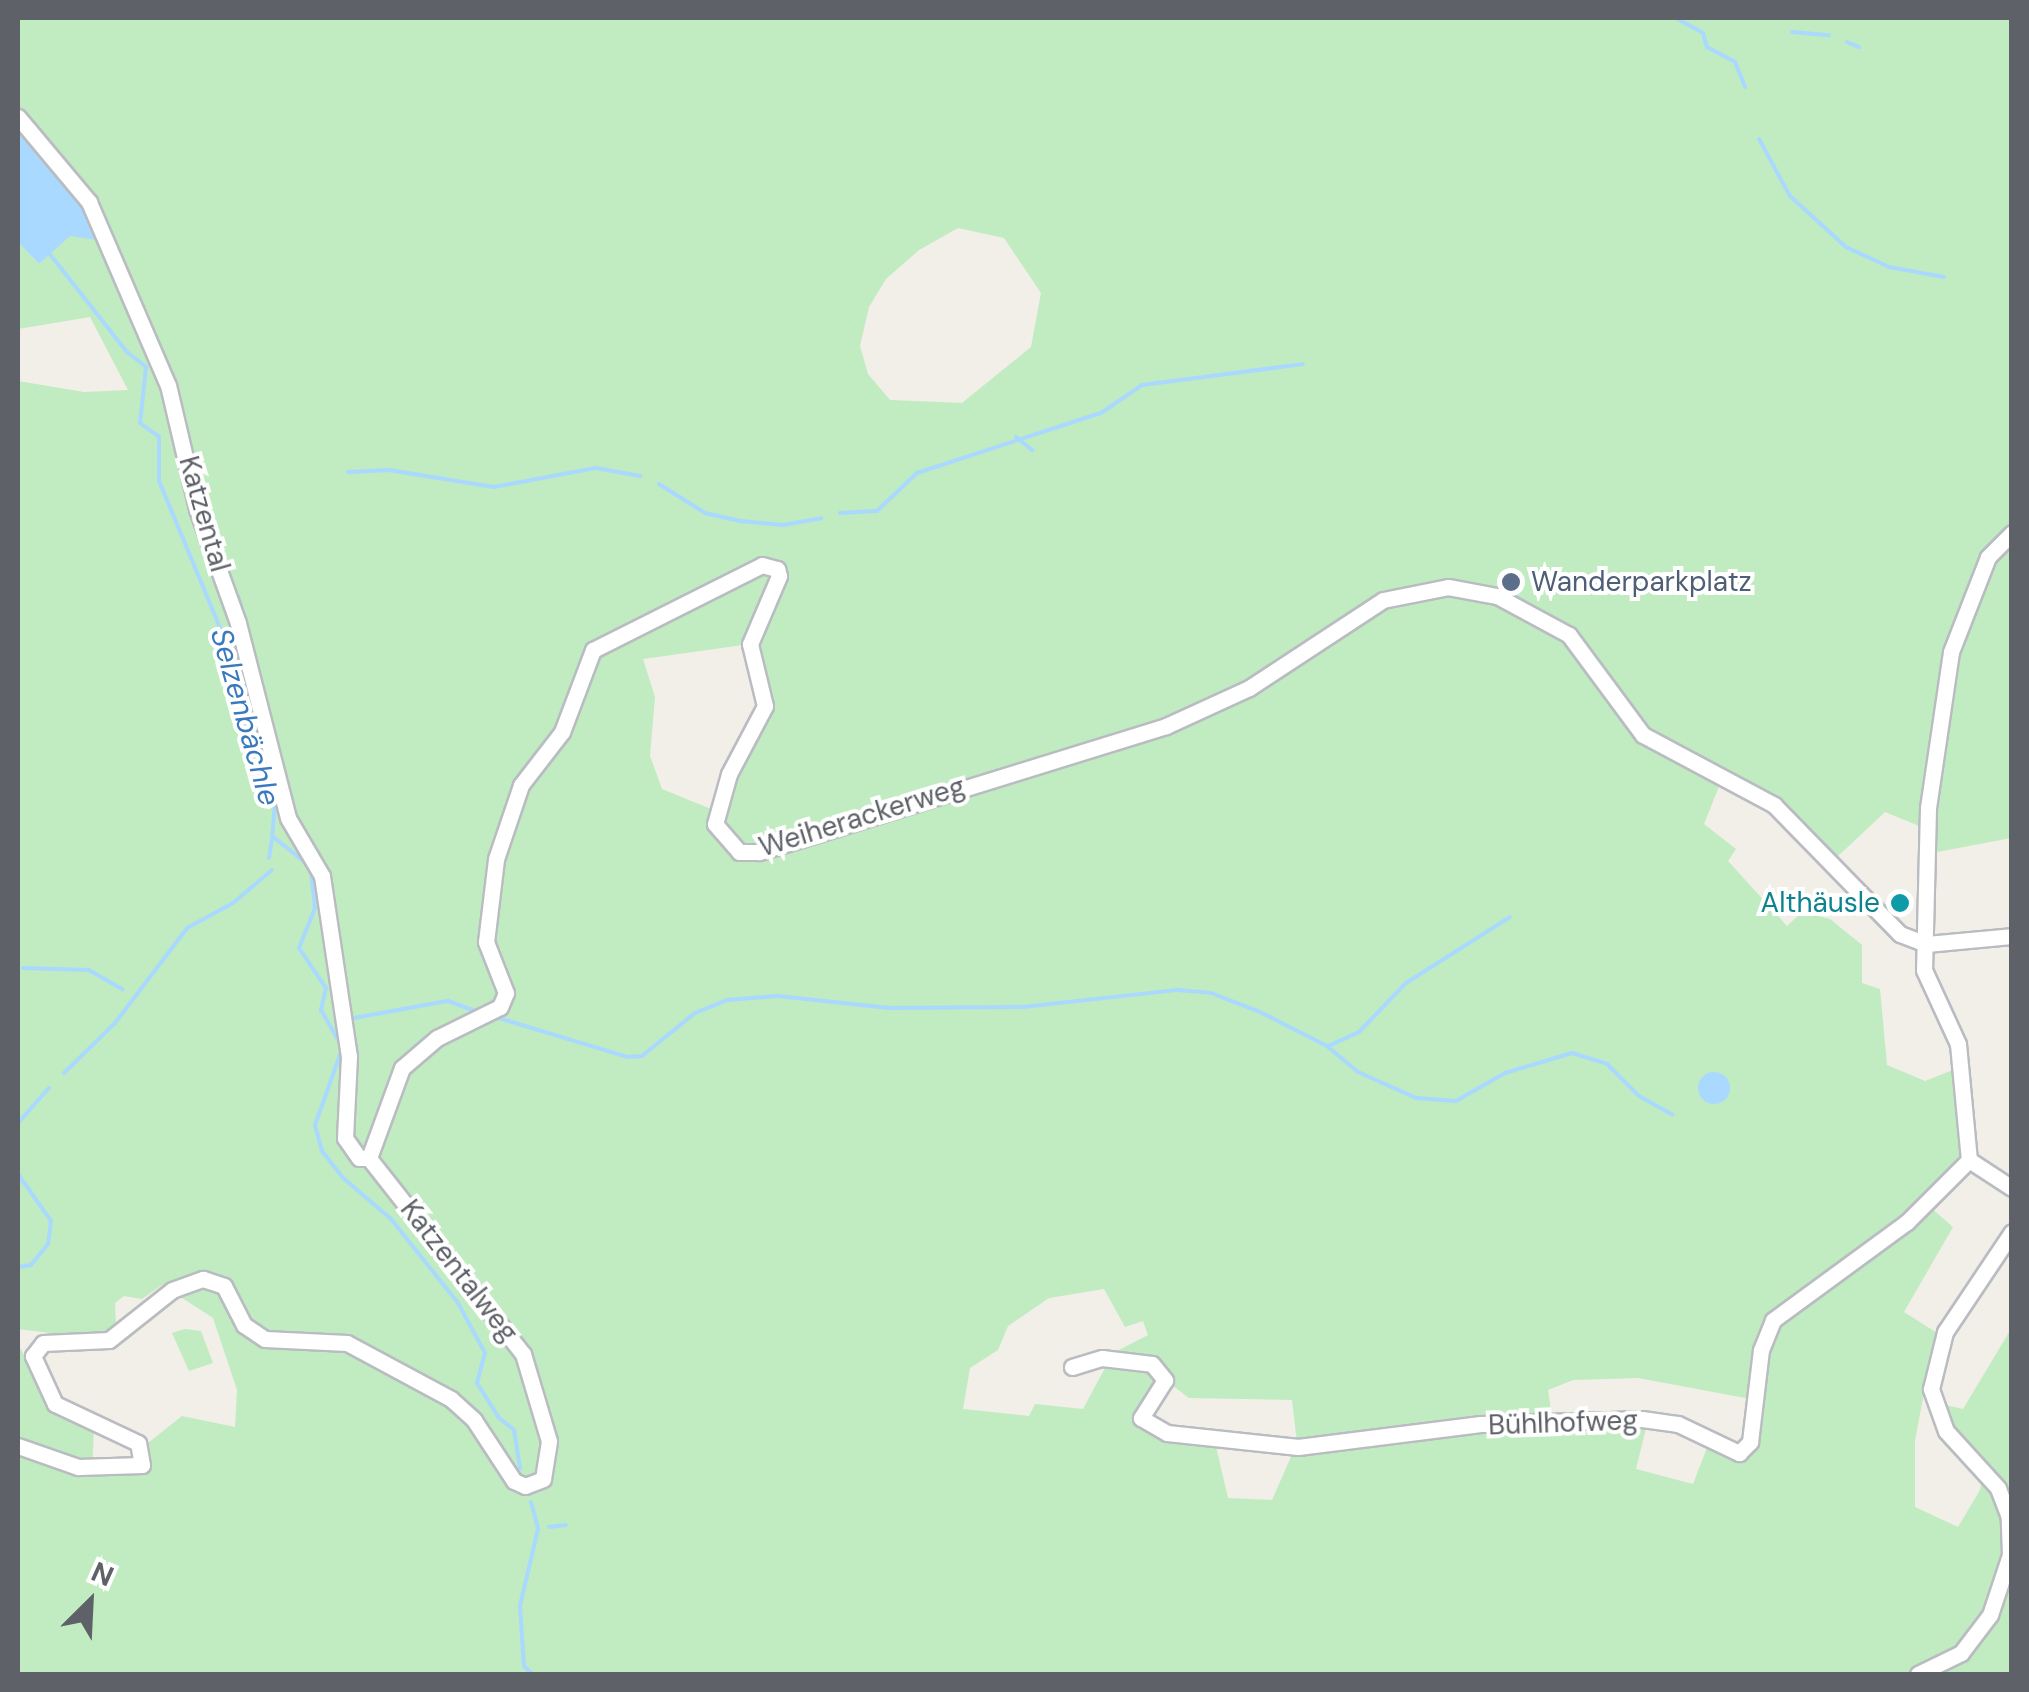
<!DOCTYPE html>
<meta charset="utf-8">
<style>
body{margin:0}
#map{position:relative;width:2029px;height:1692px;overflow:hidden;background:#f1efe7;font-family:"DM Sans",sans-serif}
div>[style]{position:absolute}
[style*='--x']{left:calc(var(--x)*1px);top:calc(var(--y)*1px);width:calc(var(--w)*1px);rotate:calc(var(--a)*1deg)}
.green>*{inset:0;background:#c1ebc1}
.water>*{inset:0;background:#a9d9ff}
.round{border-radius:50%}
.stream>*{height:4px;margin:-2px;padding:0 2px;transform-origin:2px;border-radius:2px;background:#a9d9ff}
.roads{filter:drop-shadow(2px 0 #b9bcc1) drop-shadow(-2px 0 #b9bcc1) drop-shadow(0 2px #b9bcc1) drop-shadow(0 -2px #b9bcc1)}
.minor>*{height:15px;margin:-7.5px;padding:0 7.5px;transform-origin:7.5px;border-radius:7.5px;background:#fff}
.dots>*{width:28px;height:28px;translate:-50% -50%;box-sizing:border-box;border:5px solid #fff;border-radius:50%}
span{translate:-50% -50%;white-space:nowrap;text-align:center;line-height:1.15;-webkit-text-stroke:8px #fff;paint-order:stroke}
.street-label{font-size:28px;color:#5e6268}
.service-label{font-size:28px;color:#4e5e75}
.left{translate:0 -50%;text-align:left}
.culture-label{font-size:28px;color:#0d838f}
.right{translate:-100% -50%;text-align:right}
.water-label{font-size:30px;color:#3a79bd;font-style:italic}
.frame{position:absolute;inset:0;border:20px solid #5e6268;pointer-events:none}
.north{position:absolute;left:40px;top:1552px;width:100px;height:100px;-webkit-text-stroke:8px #fff;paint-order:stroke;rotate:24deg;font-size:28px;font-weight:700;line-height:40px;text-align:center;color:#5e6268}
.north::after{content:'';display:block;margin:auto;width:35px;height:45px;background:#5e6268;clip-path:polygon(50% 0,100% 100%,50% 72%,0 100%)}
</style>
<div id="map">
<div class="green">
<div style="clip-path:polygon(evenodd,18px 18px,2011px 18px,2011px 838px,1932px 853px,1929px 830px,1885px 812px,1836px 858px,1791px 818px,1722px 779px,1704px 824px,1736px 849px,1728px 861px,1787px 926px,1802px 912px,1830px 919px,1862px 945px,1862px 983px,1880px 989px,1887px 1065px,1925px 1081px,1958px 1068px,1964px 1159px,1930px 1207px,1953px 1227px,1904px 1312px,1945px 1338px,1941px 1404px,1963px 1409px,2011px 1329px,2011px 1674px,18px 1674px,18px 1344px,53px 1408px,94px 1428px,92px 1472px,135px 1473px,152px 1464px,148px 1443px,182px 1416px,235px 1427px,237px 1390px,213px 1318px,162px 1285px,142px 1299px,124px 1296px,115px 1303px,116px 1327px,90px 1338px,18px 1329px,18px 381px,84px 392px,128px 390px,90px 317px,18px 329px,18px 242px,39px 264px,70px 235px,109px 242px,18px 117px,18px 18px,958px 228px,1004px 238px,1041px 293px,1031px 347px,962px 403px,890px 400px,868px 374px,860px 346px,869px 307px,886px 279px,919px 250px,958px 228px,18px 18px,750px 644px,765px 706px,711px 809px,662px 789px,650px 756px,655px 697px,643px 659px,750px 644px,18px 18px,1104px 1289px,1125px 1327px,1143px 1321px,1148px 1335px,1113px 1353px,1083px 1409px,1035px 1404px,1029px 1416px,963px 1409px,970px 1368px,998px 1350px,1008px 1326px,1049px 1298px,1104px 1289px,18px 18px,1638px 1378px,1756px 1400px,1739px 1453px,1710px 1440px,1693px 1484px,1636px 1469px,1649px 1416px,1552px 1419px,1548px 1390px,1573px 1380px,1638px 1378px,18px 18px,1168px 1382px,1189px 1398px,1292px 1400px,1297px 1443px,1272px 1500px,1228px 1498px,1214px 1438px,1146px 1421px,1168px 1382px,18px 18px,1925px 1388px,1960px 1450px,1983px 1470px,1980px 1490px,1958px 1527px,1915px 1507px,1915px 1440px,1925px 1388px)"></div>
<div style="clip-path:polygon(185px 1329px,201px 1331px,213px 1363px,189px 1371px,172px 1333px)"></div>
</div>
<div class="water">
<div style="clip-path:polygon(18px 117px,111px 242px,70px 236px,39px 264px,18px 242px)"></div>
<div class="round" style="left:1698px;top:1072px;width:32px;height:32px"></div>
</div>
<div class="stream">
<div style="--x:1676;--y:18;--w:31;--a:29"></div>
<div style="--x:1703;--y:33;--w:15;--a:74"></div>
<div style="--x:1707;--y:47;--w:32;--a:28"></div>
<div style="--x:1735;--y:62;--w:27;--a:68"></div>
<div style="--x:1792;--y:32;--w:37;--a:5"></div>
<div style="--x:1847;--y:42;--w:13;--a:23"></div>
<div style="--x:1759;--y:139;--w:65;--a:61.5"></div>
<div style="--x:1790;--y:196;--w:76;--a:42.3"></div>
<div style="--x:1846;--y:247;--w:47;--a:24.9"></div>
<div style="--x:1889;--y:267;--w:56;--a:10.3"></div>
<div style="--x:49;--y:253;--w:126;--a:51.8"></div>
<div style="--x:127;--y:352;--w:24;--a:38"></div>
<div style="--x:146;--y:367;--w:56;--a:96.1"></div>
<div style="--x:140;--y:423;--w:24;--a:36"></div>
<div style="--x:159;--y:437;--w:44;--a:90"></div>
<div style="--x:159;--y:481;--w:177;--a:67.4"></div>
<div style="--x:227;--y:644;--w:33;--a:92"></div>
<div style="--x:226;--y:677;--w:38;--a:60"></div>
<div style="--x:245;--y:710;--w:52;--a:83.4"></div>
<div style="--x:251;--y:762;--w:48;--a:60.3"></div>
<div style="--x:275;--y:804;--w:32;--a:95"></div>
<div style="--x:272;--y:836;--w:43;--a:38.5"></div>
<div style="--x:1016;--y:437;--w:21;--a:39"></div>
<div style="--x:348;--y:472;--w:41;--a:-2.8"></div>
<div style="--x:389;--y:470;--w:106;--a:9.2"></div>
<div style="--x:494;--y:487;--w:104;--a:-10.6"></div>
<div style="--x:596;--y:468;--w:45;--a:10.3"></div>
<div style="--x:659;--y:484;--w:54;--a:32.2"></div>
<div style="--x:705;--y:513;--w:37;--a:13"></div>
<div style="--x:741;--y:521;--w:42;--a:5.4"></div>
<div style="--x:783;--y:525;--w:39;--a:-10"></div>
<div style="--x:840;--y:513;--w:37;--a:-3"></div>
<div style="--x:877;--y:511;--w:55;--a:-43.5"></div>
<div style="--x:917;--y:473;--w:194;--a:-18.1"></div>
<div style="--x:1101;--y:413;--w:50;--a:-34.3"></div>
<div style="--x:1142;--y:385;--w:162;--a:-7.4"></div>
<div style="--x:238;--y:596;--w:32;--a:74"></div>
<div style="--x:269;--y:858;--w:19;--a:-81"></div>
<div style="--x:311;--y:870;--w:38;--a:84"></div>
<div style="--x:315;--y:908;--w:43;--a:111.8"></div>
<div style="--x:299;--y:948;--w:48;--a:56"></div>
<div style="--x:326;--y:988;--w:23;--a:103"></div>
<div style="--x:321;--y:1010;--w:38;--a:60"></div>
<div style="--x:23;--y:968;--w:66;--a:1.7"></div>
<div style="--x:89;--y:970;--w:39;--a:30"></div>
<div style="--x:492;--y:1016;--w:142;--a:16.8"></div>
<div style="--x:628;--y:1057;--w:14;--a:-4"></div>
<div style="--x:642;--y:1056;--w:68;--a:-39.1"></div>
<div style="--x:695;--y:1013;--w:35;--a:-22"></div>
<div style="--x:727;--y:1000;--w:51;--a:-4.5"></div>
<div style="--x:778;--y:996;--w:112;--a:6.2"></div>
<div style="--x:889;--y:1008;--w:134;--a:-0.4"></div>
<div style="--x:1023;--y:1007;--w:156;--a:-6.3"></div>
<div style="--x:1178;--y:990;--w:33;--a:5"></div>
<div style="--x:1211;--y:993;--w:53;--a:21.2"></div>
<div style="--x:1260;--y:1012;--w:75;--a:26.9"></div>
<div style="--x:1327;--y:1046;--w:40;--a:40"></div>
<div style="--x:1358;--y:1072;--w:64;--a:24.1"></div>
<div style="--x:1416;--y:1098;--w:40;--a:4.3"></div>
<div style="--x:1456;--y:1101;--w:56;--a:-29.7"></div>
<div style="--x:1505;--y:1073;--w:70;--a:-16.6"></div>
<div style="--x:1572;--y:1053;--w:37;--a:17"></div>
<div style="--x:1607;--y:1064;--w:45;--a:45"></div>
<div style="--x:1639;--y:1096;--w:38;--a:29"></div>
<div style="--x:354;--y:1018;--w:96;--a:-10.3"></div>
<div style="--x:448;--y:1001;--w:33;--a:20"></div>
<div style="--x:1328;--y:1046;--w:34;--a:-24"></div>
<div style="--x:1359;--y:1032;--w:68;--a:-46.2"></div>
<div style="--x:1406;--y:983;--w:123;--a:-32.4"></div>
<div style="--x:341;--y:1052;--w:77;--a:109.6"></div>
<div style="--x:315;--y:1125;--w:27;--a:75"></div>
<div style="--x:322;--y:1151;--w:33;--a:52"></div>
<div style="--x:342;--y:1177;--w:65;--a:40.6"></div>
<div style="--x:391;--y:1219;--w:107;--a:51.4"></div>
<div style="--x:458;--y:1303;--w:57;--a:61.6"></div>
<div style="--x:485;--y:1353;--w:31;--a:105"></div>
<div style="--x:477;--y:1383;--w:40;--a:58"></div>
<div style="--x:498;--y:1417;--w:21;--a:39"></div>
<div style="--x:514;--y:1430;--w:39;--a:81"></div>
<div style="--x:64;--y:1073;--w:71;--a:-44.4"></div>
<div style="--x:115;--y:1023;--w:119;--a:-52.8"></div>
<div style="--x:187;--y:928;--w:52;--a:-28.5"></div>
<div style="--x:233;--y:903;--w:51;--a:-40.2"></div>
<div style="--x:18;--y:1123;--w:47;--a:-48.5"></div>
<div style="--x:18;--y:1174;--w:57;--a:54.9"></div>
<div style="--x:51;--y:1221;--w:23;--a:97"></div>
<div style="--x:48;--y:1244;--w:27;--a:129"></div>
<div style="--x:31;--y:1265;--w:13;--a:171"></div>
<div style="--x:531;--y:1502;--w:28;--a:75"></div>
<div style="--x:538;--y:1529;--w:79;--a:103.2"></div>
<div style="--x:520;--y:1606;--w:60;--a:86.2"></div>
<div style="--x:524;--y:1666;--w:11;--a:45"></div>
<div style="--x:549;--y:1527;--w:17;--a:-7"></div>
</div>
<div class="roads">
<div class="minor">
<div style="--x:18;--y:117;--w:111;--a:50.1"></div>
<div style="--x:89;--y:202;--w:199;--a:66.7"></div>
<div style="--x:168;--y:385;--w:127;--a:76.8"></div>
<div style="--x:197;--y:509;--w:121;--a:70.2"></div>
<div style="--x:238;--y:623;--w:201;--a:75.6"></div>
<div style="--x:288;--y:818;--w:67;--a:59.6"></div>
<div style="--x:322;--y:876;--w:182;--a:81.5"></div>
<div style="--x:349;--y:1056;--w:82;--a:92.8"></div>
<div style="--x:345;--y:1138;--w:24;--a:55"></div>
<div style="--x:359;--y:1158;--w:10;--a:0"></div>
<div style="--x:2012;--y:533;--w:34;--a:135"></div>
<div style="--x:1988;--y:557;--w:102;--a:111.3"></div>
<div style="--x:1951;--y:652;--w:158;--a:98.4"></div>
<div style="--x:1928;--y:808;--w:162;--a:91.4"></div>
<div style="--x:1924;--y:970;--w:81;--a:65.3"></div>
<div style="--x:1958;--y:1044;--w:117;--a:84.6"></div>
<div style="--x:1969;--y:1160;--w:51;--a:33.1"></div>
<div style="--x:369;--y:1158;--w:96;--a:-69.9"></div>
<div style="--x:402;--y:1068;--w:46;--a:-40.6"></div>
<div style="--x:437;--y:1038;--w:70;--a:-26.2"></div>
<div style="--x:500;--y:1007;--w:15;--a:-67"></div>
<div style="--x:506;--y:993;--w:55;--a:-111.4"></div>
<div style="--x:486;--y:942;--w:84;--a:-83.1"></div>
<div style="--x:496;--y:859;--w:78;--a:-71.3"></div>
<div style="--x:521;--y:785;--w:67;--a:-52.3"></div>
<div style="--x:562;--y:732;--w:88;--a:-69.3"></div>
<div style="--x:593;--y:650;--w:189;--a:-26.7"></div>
<div style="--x:762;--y:565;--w:16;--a:15"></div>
<div style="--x:777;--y:569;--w:7;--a:74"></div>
<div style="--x:779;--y:576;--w:74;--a:113.1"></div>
<div style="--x:750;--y:644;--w:64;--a:76.4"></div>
<div style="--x:765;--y:706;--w:77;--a:117.9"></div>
<div style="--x:729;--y:774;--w:52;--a:105.6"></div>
<div style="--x:715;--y:824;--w:37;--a:49"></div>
<div style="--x:739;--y:852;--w:20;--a:0"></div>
<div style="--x:759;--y:852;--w:426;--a:-17.2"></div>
<div style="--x:1166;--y:726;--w:91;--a:-24.6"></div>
<div style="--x:1249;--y:688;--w:160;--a:-33.3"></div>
<div style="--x:1383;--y:600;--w:66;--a:-11.3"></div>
<div style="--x:1448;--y:587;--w:50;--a:10.4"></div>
<div style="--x:1497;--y:596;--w:82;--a:28.4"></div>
<div style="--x:1569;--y:635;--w:124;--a:53.5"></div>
<div style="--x:1643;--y:735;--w:149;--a:28.1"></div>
<div style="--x:1774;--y:805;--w:180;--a:45.7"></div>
<div style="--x:1900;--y:934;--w:28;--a:21"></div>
<div style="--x:1926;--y:944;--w:86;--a:-5.3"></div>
<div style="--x:1072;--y:1367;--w:31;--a:-17"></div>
<div style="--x:1102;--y:1358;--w:50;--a:6.8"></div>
<div style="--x:1152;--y:1364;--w:21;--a:51"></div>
<div style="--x:1165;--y:1380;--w:45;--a:122.3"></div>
<div style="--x:1141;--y:1418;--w:30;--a:30"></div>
<div style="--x:1167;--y:1433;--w:132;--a:6.1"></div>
<div style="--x:1298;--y:1447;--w:184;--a:-7.2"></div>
<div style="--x:1481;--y:1424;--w:161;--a:-1.8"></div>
<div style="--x:1642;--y:1419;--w:36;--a:8"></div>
<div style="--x:1678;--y:1424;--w:68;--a:25.4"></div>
<div style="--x:1739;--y:1453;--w:16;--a:-45"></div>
<div style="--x:1750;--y:1442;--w:93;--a:-83.2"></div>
<div style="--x:1761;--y:1350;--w:32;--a:-68"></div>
<div style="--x:1773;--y:1320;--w:166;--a:-36.2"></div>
<div style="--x:1907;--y:1222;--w:88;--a:-45"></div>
<div style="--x:18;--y:1446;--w:64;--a:19.3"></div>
<div style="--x:78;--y:1467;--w:64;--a:-1.8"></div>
<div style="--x:142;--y:1465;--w:22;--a:-100"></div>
<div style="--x:138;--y:1443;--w:92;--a:-154.8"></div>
<div style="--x:55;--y:1404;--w:53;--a:-114.6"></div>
<div style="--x:33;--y:1356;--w:16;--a:-52"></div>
<div style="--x:43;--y:1343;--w:66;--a:-2.6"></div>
<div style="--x:109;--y:1340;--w:80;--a:-38.4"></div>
<div style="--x:172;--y:1290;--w:33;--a:-20"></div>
<div style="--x:203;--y:1279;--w:22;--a:18"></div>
<div style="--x:224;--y:1286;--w:44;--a:62.9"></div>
<div style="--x:244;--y:1325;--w:25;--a:34"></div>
<div style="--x:265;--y:1339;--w:82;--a:2.8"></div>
<div style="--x:347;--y:1343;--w:118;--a:28.3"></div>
<div style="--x:451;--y:1399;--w:31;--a:42"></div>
<div style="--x:474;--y:1420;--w:73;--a:56.7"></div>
<div style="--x:514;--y:1481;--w:12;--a:24"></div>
<div style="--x:525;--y:1486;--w:19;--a:-21"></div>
<div style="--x:543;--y:1479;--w:38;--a:-81"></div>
<div style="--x:549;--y:1441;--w:91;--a:-106.6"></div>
<div style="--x:523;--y:1354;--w:249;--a:-128.2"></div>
<div style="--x:1918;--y:1674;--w:48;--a:-26"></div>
<div style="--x:1961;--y:1653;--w:48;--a:-52.7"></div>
<div style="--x:1990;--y:1615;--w:63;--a:-71.6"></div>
<div style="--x:2010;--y:1555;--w:38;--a:-92"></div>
<div style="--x:2009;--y:1517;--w:31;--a:-111"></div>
<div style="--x:1998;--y:1488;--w:77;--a:-132.4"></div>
<div style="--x:1946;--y:1431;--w:45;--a:-109.7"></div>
<div style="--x:1931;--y:1389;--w:59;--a:-76.2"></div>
<div style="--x:1945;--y:1332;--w:120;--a:-56.2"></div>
</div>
</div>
<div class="dots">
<div style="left:1511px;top:582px;background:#5c6f8a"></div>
<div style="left:1900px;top:903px;background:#0f9aa8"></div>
</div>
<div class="street-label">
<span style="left:204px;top:514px;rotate:74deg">Katzental</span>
<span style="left:862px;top:817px;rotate:-17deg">Weiherackerweg</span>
<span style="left:459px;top:1271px;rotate:52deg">Katzentalweg</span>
<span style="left:1563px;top:1423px;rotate:-2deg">Bühlhofweg</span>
</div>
<div class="service-label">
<span class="left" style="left:1531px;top:582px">Wanderparkplatz</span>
</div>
<div class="culture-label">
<span class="right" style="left:1880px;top:903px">Althäusle</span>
</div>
<div class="water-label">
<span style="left:245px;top:717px;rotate:74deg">Selzenbächle</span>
</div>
<div class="frame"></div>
<div class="north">N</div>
</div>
